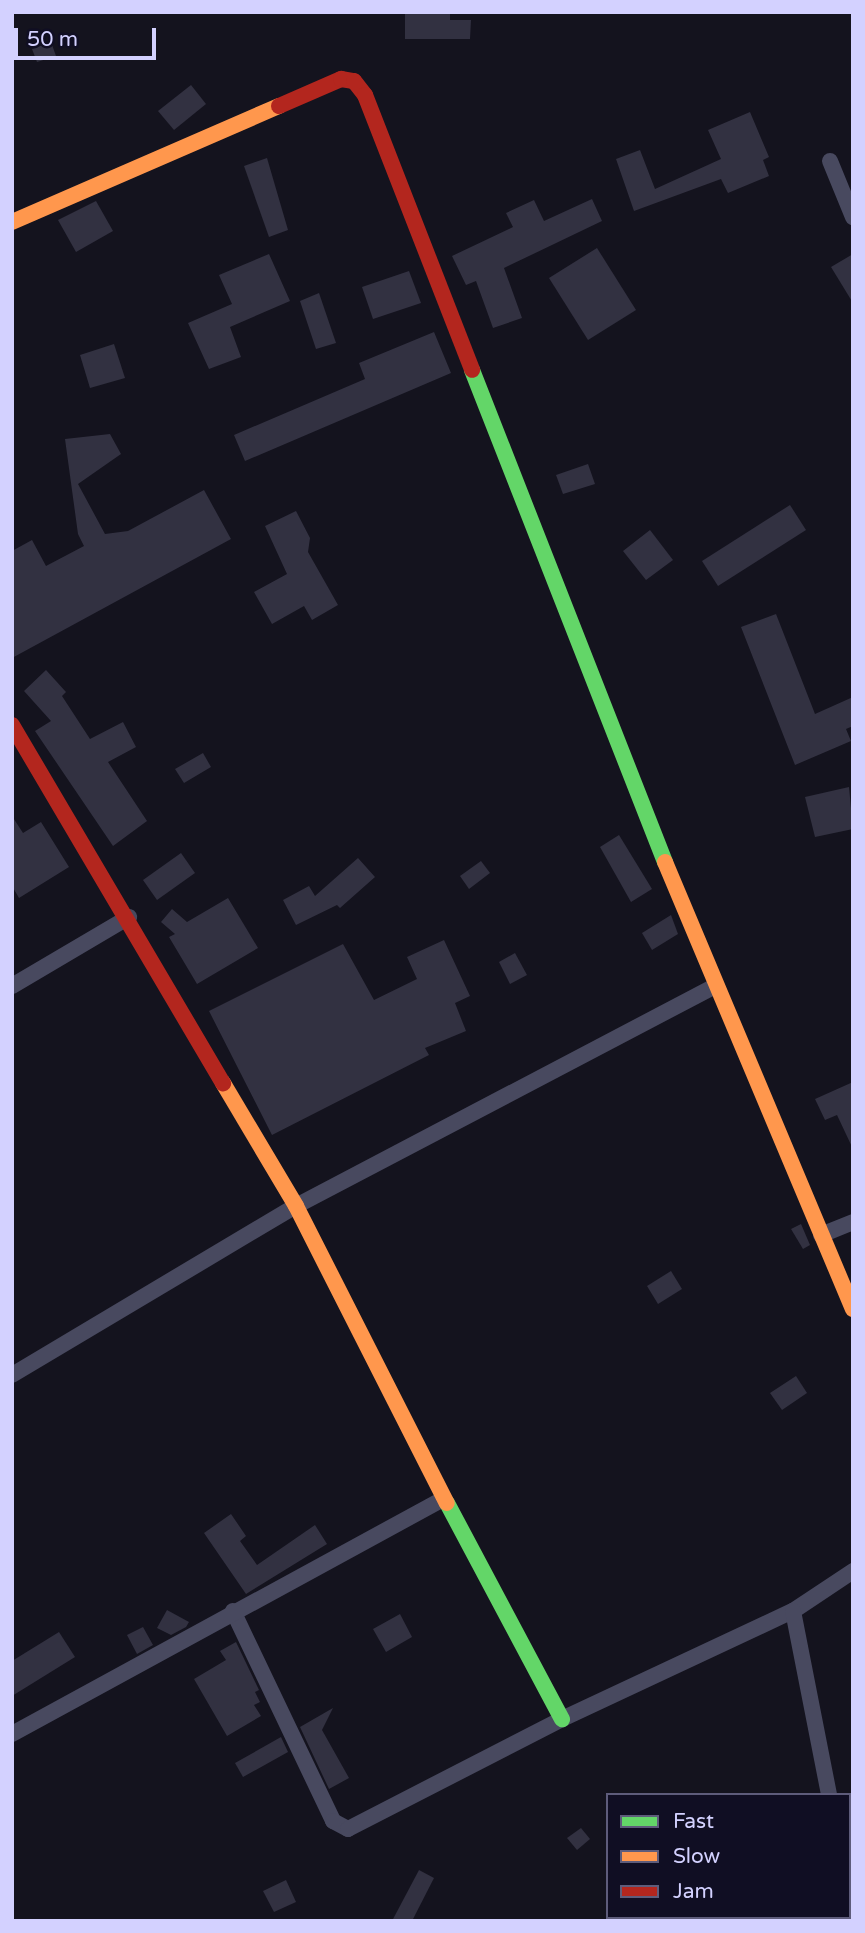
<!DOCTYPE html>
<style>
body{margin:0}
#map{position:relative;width:865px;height:1933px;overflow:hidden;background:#14131e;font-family:"Varela Round",sans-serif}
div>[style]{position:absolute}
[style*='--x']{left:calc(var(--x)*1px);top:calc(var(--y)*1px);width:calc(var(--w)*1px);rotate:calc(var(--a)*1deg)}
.building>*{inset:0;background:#323141}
.street>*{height:16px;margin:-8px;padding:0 8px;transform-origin:8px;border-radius:8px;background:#48495f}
.fast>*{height:16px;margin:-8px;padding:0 8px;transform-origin:8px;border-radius:8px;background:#63d668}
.slow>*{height:16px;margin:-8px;padding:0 8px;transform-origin:8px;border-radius:8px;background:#ff974d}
.jam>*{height:16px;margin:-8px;padding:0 8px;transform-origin:8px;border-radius:8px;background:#b3261e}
span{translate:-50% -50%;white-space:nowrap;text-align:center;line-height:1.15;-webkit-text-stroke:6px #100e23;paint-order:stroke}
.frame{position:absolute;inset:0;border:14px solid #d3d1ff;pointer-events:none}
.legend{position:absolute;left:606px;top:1793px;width:245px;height:126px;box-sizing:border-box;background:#100e23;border:2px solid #5e5c7b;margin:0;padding:9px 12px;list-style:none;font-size:21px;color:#d3d1ff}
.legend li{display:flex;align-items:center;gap:14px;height:35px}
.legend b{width:35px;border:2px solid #5e5c7b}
.scale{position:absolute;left:14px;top:28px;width:142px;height:32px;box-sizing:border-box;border:4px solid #d3d1ff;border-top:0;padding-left:9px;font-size:21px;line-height:24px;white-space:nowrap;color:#d3d1ff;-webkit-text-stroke:5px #100e23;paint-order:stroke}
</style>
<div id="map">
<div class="building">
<div style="clip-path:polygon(405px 13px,450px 13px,450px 20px,471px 20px,470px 39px,405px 39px)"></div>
<div style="clip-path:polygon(51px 42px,56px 56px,37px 62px,32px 49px)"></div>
<div style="clip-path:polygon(191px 85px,206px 104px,174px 130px,158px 111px)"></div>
<div style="clip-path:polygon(750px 112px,769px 157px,763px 160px,769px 176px,728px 193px,721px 179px,634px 211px,616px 159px,640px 150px,655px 189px,721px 159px,708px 130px)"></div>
<div style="clip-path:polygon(267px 158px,288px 230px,269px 237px,244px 166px)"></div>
<div style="clip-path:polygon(592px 199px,602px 221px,504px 268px,522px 318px,493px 328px,476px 281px,466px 285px,452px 256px,513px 227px,506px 213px,534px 200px,544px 221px)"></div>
<div style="clip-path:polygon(96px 201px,113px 231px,76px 252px,58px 220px)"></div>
<div style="clip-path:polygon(597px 248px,636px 310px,588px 340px,549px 278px)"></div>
<div style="clip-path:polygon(269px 254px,290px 301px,230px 327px,241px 357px,209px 369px,188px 323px,232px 304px,219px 275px)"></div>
<div style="clip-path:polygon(853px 254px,853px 303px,831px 267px)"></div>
<div style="clip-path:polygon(409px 271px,421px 303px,373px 319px,362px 287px)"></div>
<div style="clip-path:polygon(319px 293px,336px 343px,316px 349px,300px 301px)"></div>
<div style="clip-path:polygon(434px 332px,451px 373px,245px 461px,234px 435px,365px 379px,359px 363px)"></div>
<div style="clip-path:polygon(114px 344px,125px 378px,90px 388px,80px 355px)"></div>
<div style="clip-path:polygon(110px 434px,121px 454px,78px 484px,105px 534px,128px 531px,204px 490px,231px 539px,12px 658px,12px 551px,32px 540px,46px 566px,84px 546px,78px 534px,65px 439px)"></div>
<div style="clip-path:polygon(588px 464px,595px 484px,563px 494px,556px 475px)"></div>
<div style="clip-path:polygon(790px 505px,806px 530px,718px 586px,702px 561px)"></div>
<div style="clip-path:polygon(296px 511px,310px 538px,308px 552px,338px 605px,312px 620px,304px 606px,272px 624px,254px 592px,287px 574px,265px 526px)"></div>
<div style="clip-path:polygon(650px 530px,673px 560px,646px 580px,623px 551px)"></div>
<div style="clip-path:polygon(776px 614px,815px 714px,853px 697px,853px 726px,846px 729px,851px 741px,795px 765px,741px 627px)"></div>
<div style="clip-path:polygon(46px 670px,66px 692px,62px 696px,90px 739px,123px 722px,136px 747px,108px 762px,147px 821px,113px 846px,35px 731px,51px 721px,24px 691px)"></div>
<div style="clip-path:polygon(203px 753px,211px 767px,184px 783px,175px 769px)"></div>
<div style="clip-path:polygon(849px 787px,853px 829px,815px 837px,805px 797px)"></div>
<div style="clip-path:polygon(12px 816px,23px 833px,41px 822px,69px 867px,19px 898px,12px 886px)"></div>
<div style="clip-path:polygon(619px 835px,652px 889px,631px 902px,600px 847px)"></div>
<div style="clip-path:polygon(181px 853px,195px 873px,157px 900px,143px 880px)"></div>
<div style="clip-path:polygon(358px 858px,375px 877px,340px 908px,337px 905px,296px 925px,283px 900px,309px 886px,315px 896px)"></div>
<div style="clip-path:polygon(481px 861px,490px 873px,469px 889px,460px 876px)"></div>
<div style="clip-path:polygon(228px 898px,258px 948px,197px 984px,169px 937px,175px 934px,161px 922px,172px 909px,187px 922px)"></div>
<div style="clip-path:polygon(671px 915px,678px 934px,652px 950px,642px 933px)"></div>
<div style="clip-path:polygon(444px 940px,470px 996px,455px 1003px,466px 1031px,425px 1048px,429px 1055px,272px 1135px,209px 1011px,343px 944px,374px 1000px,417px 979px,407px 957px)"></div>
<div style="clip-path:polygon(515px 953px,527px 975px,510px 984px,499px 962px)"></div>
<div style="clip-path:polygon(853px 1082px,853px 1149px,837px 1115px,825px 1120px,815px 1099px)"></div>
<div style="clip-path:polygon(801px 1224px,810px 1245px,803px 1249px,791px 1229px)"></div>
<div style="clip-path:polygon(671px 1271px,682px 1289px,658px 1304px,647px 1286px)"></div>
<div style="clip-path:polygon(796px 1376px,807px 1393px,782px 1410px,770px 1393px)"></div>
<div style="clip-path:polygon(231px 1514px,246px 1536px,240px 1541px,257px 1565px,315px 1525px,327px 1544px,246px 1594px,204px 1533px)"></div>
<div style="clip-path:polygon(167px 1610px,189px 1622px,186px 1627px,171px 1635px,157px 1628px)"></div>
<div style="clip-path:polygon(400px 1614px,412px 1637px,386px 1652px,373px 1629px)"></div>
<div style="clip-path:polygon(143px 1627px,153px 1645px,137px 1654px,127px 1635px)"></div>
<div style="clip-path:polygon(59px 1632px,75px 1657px,12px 1696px,12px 1661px)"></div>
<div style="clip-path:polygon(236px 1642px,259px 1690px,255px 1692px,260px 1702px,254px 1705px,261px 1716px,227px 1736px,194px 1679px,226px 1660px,220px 1651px)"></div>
<div style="clip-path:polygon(333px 1708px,322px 1730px,349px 1778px,329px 1789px,300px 1727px)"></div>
<div style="clip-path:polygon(281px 1737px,288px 1752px,243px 1777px,235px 1763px)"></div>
<div style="clip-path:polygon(581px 1828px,590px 1839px,577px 1850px,567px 1838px)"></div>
<div style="clip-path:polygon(419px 1870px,434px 1878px,412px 1921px,392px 1921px)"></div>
<div style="clip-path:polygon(286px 1880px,296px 1902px,274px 1912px,263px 1891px)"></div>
</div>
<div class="street">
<div style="--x:830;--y:161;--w:61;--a:67.7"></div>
<div style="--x:12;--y:986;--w:136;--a:-30.5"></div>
<div style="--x:821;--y:1235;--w:35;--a:-22"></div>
<div style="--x:12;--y:1375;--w:330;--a:-30.8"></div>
<div style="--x:296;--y:1206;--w:472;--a:-27.7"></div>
<div style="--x:233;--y:1611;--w:233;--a:64.5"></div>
<div style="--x:333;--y:1821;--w:17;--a:28"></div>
<div style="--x:348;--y:1829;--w:241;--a:-27.2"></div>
<div style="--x:562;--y:1719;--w:255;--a:-25.1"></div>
<div style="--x:793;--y:1611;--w:72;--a:-33.7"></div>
<div style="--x:793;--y:1611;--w:187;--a:78.9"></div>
<div style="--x:12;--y:1734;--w:492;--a:-28.6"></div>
<div style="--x:849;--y:1900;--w:19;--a:78"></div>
</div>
<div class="fast">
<div style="--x:472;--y:370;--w:529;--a:68.58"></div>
<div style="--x:447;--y:1503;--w:245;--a:62"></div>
</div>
<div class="slow">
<div style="--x:12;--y:222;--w:291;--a:-23.5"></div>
<div style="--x:665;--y:862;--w:485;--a:67.2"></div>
<div style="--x:223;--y:1083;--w:143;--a:59.3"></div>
<div style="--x:296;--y:1206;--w:333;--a:63.1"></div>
</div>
<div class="jam">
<div style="--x:279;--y:106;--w:68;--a:-23.5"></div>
<div style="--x:341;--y:79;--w:13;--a:9"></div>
<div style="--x:354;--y:81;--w:18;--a:52"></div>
<div style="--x:365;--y:95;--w:295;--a:68.7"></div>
<div style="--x:12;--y:725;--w:416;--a:59.5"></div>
</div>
<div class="frame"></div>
<ul class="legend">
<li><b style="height:9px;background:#63d668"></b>Fast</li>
<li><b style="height:9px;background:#ff974d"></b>Slow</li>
<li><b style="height:9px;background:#b3261e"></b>Jam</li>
</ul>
<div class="scale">50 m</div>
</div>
